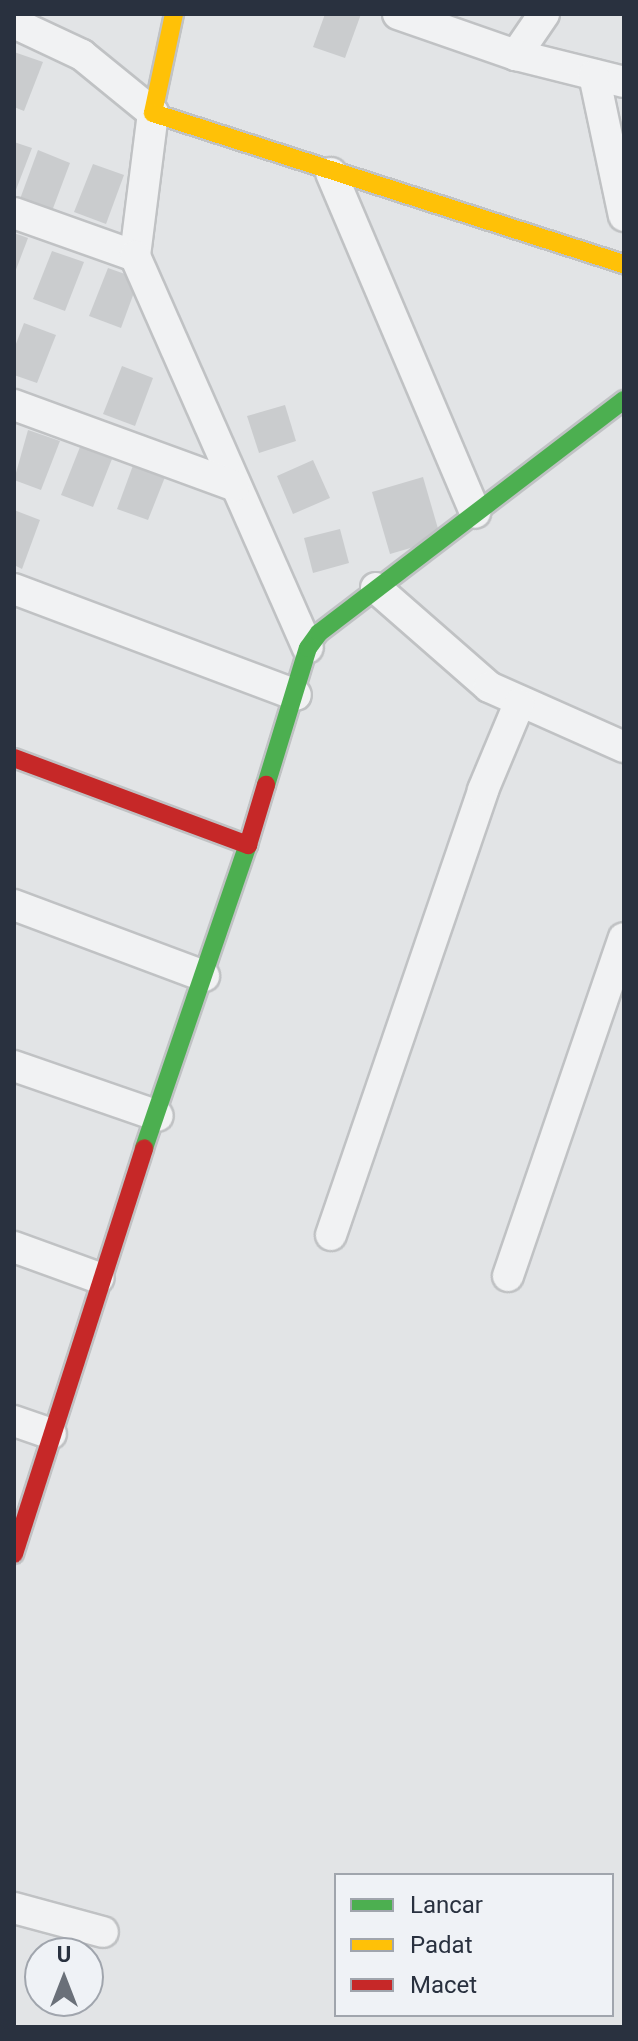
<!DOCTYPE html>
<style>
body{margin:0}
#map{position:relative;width:638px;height:2041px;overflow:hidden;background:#e2e4e6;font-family:Roboto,sans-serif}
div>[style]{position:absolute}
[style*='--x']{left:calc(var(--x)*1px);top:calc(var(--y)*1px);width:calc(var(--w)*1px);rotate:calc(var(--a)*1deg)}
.building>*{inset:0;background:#caccce}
.roads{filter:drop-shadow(2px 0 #c0c2c4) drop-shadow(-2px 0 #c0c2c4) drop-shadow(0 2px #c0c2c4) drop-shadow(0 -2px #c0c2c4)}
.street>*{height:30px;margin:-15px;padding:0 15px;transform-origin:15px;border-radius:15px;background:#f1f2f3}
.fast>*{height:18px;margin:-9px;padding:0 9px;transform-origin:9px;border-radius:9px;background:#4caf50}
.slow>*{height:18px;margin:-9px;padding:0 9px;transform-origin:9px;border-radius:9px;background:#ffc107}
.jam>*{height:18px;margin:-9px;padding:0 9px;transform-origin:9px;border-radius:9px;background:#c62828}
span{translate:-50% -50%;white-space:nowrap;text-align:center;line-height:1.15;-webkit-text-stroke:7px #eff2f6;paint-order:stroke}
.frame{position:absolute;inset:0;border:16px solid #29313f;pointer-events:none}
.legend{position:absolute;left:334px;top:1873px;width:280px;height:144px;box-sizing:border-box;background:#eff2f6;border:2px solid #a0a5ad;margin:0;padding:10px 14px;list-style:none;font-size:24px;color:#29313f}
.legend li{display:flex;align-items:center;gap:16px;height:40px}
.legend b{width:40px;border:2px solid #a0a5ad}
.north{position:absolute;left:24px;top:1937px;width:80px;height:80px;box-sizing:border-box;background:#eff2f6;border:2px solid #a0a5ad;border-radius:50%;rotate:0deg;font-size:22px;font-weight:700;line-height:32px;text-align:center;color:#29313f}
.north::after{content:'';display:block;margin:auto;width:28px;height:36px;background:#6a7079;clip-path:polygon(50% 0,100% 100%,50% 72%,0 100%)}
</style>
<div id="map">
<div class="building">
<div style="clip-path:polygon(325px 14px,361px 14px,345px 58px,313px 47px)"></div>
<div style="clip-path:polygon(14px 52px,43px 62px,24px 111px,14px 107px)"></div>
<div style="clip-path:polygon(14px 142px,32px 148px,14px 195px)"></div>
<div style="clip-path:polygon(38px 150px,70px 163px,52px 211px,20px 199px)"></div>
<div style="clip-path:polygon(93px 164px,124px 175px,106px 224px,74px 212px)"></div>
<div style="clip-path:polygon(14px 233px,28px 238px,14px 275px)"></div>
<div style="clip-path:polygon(52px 251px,84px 262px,65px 311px,33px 299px)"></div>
<div style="clip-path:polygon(108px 268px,139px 279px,121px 328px,89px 316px)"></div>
<div style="clip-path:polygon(24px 323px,56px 335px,37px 383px,14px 375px,14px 349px)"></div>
<div style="clip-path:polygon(122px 366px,153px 378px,135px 426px,103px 414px)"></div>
<div style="clip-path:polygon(285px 405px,296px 441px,259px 453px,247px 416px)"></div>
<div style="clip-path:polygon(28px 430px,60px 441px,41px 490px,14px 480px)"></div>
<div style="clip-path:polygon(80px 447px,112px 459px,93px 507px,61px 495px)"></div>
<div style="clip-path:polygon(135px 460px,167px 472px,148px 520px,117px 509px)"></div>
<div style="clip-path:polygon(313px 460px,330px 498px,293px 514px,277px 476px)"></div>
<div style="clip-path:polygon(423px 477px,441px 539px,390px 554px,372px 492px)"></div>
<div style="clip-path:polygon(14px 510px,40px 520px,22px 569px,14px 565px)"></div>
<div style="clip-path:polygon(340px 529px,349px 563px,313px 573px,304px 538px)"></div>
</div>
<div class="roads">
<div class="street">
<div style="--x:398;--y:14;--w:125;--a:19.2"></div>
<div style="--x:544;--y:14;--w:50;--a:124.3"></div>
<div style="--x:516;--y:55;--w:111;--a:14"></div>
<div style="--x:14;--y:23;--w:75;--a:25.2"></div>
<div style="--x:82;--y:55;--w:92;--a:39.2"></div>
<div style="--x:153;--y:113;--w:144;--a:97.2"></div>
<div style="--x:594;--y:75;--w:144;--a:78"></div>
<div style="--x:331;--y:173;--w:369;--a:67"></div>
<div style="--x:14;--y:213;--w:128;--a:19.6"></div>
<div style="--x:135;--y:256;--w:428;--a:66.2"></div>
<div style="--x:14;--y:405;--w:235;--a:20.1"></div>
<div style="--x:376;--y:588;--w:150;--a:41.2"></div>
<div style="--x:489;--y:687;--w:148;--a:24"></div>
<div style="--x:14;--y:589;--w:301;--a:20.6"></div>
<div style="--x:14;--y:905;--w:203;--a:20.5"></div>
<div style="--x:14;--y:1066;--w:152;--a:19.1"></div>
<div style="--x:331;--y:1235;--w:470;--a:-71.1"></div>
<div style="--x:483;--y:790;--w:93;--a:-67.3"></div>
<div style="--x:14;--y:1247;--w:90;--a:20"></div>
<div style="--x:508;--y:1276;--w:357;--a:-71.1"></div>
<div style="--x:14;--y:1421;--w:39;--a:19"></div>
<div style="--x:14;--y:1908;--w:92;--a:15.1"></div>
</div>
<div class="fast">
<div style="--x:266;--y:785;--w:143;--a:-73"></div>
<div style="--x:308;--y:648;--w:19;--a:-54"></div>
<div style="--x:319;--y:633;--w:384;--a:-37.4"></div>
<div style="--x:144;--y:1148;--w:320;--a:-71.1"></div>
</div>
<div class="slow">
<div style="--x:174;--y:14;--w:101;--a:102"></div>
<div style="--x:153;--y:113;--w:495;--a:17.8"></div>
</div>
<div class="jam">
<div style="--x:14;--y:758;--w:250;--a:20.4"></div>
<div style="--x:248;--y:845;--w:63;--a:-73.3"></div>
<div style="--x:14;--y:1554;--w:426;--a:-72.2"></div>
</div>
</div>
<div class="frame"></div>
<ul class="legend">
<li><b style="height:10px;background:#4caf50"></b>Lancar</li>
<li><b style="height:10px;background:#ffc107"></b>Padat</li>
<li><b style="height:10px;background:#c62828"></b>Macet</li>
</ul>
<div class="north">U</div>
</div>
